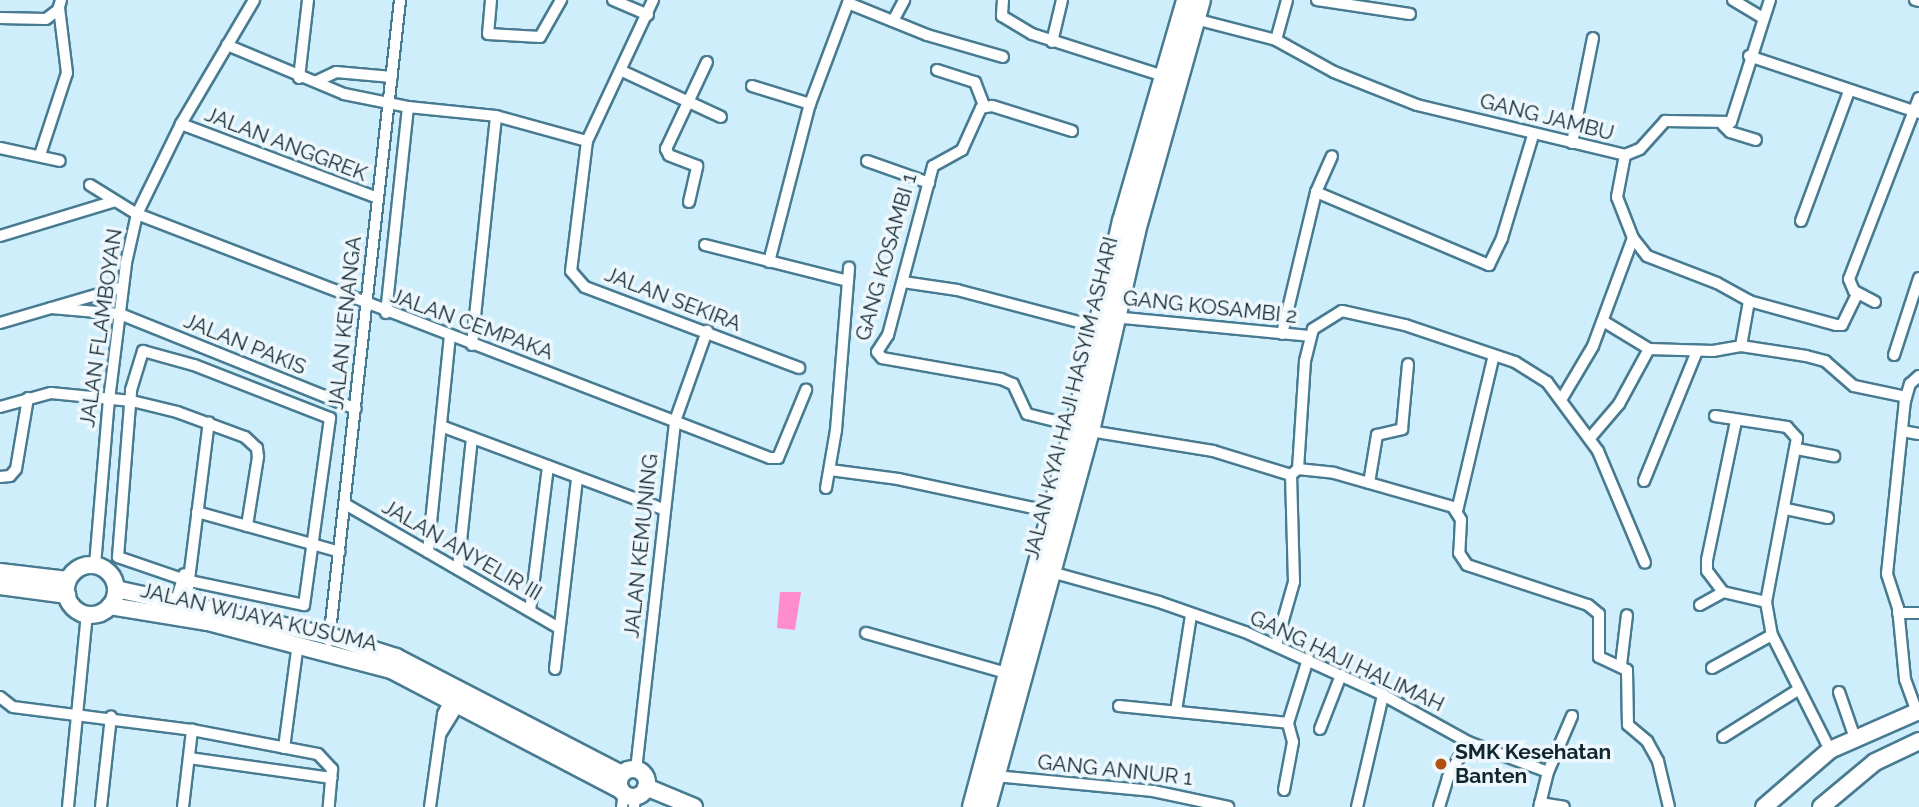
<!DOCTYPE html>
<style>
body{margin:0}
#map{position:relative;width:1919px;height:807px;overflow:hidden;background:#ceeefc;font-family:Raleway,sans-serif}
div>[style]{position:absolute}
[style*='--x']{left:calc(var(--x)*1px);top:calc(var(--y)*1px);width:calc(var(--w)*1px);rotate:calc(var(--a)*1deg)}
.water>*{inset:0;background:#ff8ccc}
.roads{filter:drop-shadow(2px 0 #487b91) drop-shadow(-2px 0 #487b91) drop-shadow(0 2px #487b91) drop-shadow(0 -2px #487b91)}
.street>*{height:10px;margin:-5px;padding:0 5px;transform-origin:5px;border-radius:5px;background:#fff}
.secondary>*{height:16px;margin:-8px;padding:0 8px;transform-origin:8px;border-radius:8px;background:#fff}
.secondary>.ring{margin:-8px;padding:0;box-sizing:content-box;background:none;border:16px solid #fff;border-radius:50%}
.primary>*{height:18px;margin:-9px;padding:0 9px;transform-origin:9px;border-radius:9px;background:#fff}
.dots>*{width:19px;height:19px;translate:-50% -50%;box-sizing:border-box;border:4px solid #edf7fc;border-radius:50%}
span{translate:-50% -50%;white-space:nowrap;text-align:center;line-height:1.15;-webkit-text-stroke:7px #edf7fc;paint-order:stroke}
.street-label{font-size:21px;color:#112730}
.poi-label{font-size:21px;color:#112730;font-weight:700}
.left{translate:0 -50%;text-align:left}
</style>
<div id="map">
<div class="water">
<div style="clip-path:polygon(780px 592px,801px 592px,795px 630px,777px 628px)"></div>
</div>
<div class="roads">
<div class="street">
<div style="--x:491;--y:0;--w:34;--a:95"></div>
<div style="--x:488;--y:34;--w:52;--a:3.3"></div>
<div style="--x:540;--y:37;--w:43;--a:-60.4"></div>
<div style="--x:613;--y:0;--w:38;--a:23"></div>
<div style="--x:653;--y:0;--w:156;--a:115.1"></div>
<div style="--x:587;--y:141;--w:131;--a:97"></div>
<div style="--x:571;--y:271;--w:21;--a:49"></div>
<div style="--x:585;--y:287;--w:229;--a:20.7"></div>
<div style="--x:1003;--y:0;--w:16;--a:94"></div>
<div style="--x:1002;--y:16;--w:35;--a:31"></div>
<div style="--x:1032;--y:34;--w:139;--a:17.7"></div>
<div style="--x:1317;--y:0;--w:94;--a:8.6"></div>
<div style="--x:1733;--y:0;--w:35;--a:31"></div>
<div style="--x:1915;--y:0;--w:4;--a:14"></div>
<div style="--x:0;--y:18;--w:46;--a:1.2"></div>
<div style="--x:46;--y:19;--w:15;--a:-37"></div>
<div style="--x:58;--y:10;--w:10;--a:-73"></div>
<div style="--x:1195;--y:19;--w:84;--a:14.5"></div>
<div style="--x:1276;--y:40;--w:66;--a:28.9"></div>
<div style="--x:1334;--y:72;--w:89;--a:21.7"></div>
<div style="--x:1417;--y:105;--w:214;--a:13.5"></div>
<div style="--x:1625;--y:155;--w:16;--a:-22"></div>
<div style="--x:1640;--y:149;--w:38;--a:-48"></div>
<div style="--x:1665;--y:121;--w:66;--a:0.9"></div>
<div style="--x:1731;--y:122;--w:128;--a:-72.3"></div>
<div style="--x:893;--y:21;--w:24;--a:-62"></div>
<div style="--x:1276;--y:40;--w:41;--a:-74.6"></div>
<div style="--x:1052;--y:42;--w:43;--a:-76.6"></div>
<div style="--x:227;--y:45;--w:127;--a:22.7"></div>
<div style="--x:344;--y:94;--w:65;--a:11.5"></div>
<div style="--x:408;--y:107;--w:88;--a:5.8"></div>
<div style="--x:496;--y:116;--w:94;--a:15.4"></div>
<div style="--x:1749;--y:56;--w:179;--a:18.5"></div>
<div style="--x:937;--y:70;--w:40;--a:18"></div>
<div style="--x:975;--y:82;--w:25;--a:69"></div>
<div style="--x:622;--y:71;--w:109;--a:24.9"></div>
<div style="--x:299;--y:78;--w:79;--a:-83.4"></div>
<div style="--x:317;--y:81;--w:21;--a:-25"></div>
<div style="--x:336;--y:72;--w:56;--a:5.1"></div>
<div style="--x:752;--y:86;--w:61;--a:17.2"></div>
<div style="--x:181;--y:124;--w:210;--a:20.6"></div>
<div style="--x:1723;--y:125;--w:10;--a:45"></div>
<div style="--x:1730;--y:132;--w:27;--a:17"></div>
<div style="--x:1072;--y:131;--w:84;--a:-162.6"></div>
<div style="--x:992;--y:106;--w:11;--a:170"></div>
<div style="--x:981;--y:108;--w:46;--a:114.3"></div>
<div style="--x:962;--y:150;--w:33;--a:151"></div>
<div style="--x:933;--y:166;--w:175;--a:104.9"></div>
<div style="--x:888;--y:335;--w:20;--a:123"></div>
<div style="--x:877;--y:352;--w:8;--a:50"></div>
<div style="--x:882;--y:358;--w:121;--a:10"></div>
<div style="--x:1001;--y:379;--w:13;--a:23"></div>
<div style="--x:1013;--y:384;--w:33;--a:65"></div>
<div style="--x:1027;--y:414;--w:49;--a:14"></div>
<div style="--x:1572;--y:143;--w:107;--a:-78.7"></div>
<div style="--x:0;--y:148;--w:61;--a:12.2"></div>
<div style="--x:40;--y:155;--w:86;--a:-71.8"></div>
<div style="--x:67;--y:73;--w:65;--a:-97"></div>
<div style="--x:1625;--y:155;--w:43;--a:100.8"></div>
<div style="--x:1617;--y:197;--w:44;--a:68.7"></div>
<div style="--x:1633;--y:238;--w:23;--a:52"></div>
<div style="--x:1647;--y:256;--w:75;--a:21.1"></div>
<div style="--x:1717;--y:283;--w:37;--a:29"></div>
<div style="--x:1749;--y:301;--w:90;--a:15.4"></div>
<div style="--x:1836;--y:325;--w:6;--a:0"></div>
<div style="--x:1842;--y:325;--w:34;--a:-64"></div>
<div style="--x:867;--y:161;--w:66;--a:19.5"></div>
<div style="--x:90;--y:185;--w:55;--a:31.7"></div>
<div style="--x:137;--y:214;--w:678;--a:21.08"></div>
<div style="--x:770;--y:458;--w:8;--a:0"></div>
<div style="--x:778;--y:458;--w:74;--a:-67.6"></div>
<div style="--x:1316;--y:192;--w:188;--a:22.9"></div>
<div style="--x:1489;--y:265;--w:30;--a:-64"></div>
<div style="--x:1502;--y:238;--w:108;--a:-73.2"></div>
<div style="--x:689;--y:202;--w:37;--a:-77"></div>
<div style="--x:697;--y:166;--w:30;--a:-159"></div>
<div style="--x:669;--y:155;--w:7;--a:-117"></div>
<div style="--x:666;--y:149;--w:96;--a:-64.8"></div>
<div style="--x:1801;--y:221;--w:139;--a:-69.7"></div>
<div style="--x:0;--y:236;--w:120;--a:-16.9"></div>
<div style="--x:705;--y:245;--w:147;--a:14.1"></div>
<div style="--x:769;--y:262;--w:163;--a:-75.5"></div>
<div style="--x:810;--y:104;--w:108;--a:-69.4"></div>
<div style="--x:848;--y:3;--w:85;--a:22.1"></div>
<div style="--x:927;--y:35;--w:79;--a:16.1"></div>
<div style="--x:903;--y:282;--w:55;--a:8.4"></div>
<div style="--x:957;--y:290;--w:146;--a:14.7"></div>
<div style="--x:1875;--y:302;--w:24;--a:-152"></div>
<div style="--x:1854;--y:291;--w:13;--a:-113"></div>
<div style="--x:1849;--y:279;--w:194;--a:-68.9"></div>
<div style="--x:51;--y:308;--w:69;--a:5"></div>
<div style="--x:120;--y:314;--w:254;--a:21.9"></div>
<div style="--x:386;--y:313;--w:207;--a:-83.9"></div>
<div style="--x:1113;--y:317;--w:197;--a:5.5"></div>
<div style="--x:1603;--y:321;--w:54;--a:31.3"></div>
<div style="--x:1649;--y:349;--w:64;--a:1.8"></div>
<div style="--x:1713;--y:351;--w:28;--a:-10"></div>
<div style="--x:1741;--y:346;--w:66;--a:8.7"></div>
<div style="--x:1806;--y:356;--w:20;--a:15"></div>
<div style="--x:1825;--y:361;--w:38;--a:41"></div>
<div style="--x:1854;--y:386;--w:53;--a:11.9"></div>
<div style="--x:0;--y:323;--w:128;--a:-16.3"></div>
<div style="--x:1282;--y:334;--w:146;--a:-76.5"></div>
<div style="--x:1316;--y:192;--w:39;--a:-66"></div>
<div style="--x:472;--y:345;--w:230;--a:-84"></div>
<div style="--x:1741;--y:346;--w:46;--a:-79.9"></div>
<div style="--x:143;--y:351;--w:53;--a:15.4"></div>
<div style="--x:194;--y:365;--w:146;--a:21.3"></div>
<div style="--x:330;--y:418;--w:189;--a:97.9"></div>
<div style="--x:304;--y:605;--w:122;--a:-168.1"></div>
<div style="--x:185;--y:580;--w:71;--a:-161.1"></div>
<div style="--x:118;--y:557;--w:168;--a:-85.5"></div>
<div style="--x:131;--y:390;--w:41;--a:-72.9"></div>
<div style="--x:1894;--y:355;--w:81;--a:-72"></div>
<div style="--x:1561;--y:400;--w:63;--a:-59.3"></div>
<div style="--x:1593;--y:346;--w:115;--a:-69.7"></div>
<div style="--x:0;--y:407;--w:53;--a:-15.4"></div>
<div style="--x:51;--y:393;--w:81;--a:5.6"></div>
<div style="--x:132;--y:401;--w:46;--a:13.7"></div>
<div style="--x:177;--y:412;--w:72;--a:20.2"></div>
<div style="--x:245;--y:437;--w:16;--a:43"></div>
<div style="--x:257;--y:448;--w:9;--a:84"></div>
<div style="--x:258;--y:457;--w:70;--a:99.1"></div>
<div style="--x:1715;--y:416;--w:73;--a:8.7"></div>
<div style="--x:1787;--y:427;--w:15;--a:48"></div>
<div style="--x:1797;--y:438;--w:167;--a:100.7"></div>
<div style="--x:1766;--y:602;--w:34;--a:80"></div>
<div style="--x:1772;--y:635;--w:129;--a:63.2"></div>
<div style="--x:441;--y:426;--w:237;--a:20.5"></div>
<div style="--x:1090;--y:431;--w:125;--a:9.2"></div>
<div style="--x:1213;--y:451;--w:82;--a:17.1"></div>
<div style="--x:1291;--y:475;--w:9;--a:-41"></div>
<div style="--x:1298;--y:469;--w:36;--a:6"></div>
<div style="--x:1334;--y:473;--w:124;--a:15.9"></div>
<div style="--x:1453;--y:507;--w:15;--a:58"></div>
<div style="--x:1461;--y:520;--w:33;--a:93"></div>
<div style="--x:1459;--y:553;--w:14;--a:56"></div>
<div style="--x:1467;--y:565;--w:127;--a:18.3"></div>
<div style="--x:1588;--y:605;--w:14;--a:39"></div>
<div style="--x:1599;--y:614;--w:43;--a:90"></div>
<div style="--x:1599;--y:657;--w:31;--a:25"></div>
<div style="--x:1627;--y:670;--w:55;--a:89"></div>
<div style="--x:1628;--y:725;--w:25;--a:40"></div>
<div style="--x:1647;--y:741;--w:23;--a:61"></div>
<div style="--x:1658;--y:761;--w:47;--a:76.6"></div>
<div style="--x:1902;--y:431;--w:17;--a:10"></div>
<div style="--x:1590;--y:438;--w:45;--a:-49.5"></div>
<div style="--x:1619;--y:404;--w:63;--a:-61.4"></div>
<div style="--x:1797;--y:449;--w:38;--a:11"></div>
<div style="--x:1298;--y:469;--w:108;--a:-86.3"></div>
<div style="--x:1305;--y:361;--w:33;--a:-76"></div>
<div style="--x:1313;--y:329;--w:34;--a:-32"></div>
<div style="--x:1342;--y:311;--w:65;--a:12.5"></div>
<div style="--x:1405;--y:325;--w:116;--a:18.6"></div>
<div style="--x:1515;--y:362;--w:38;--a:32"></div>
<div style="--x:1547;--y:382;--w:86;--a:53.5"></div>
<div style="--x:1598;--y:451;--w:121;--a:67.2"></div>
<div style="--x:830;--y:470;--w:69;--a:7.5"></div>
<div style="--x:898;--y:479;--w:157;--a:12.1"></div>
<div style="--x:0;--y:477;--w:10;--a:-6"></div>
<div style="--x:10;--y:476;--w:9;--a:-49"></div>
<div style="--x:16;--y:469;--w:72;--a:-80.4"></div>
<div style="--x:1644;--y:481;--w:140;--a:-67.8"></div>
<div style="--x:1369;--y:483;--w:49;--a:-80.5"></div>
<div style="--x:1377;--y:435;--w:26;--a:-13"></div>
<div style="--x:1402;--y:429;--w:65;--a:-84.7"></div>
<div style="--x:826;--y:488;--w:59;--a:-80.2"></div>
<div style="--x:836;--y:430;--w:163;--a:-85.4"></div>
<div style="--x:345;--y:504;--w:247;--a:30.1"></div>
<div style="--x:1786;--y:509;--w:43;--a:12.1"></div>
<div style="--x:1457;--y:511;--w:160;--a:-76.7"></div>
<div style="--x:197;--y:512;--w:148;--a:15.6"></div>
<div style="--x:428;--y:552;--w:216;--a:-84.2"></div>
<div style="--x:95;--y:565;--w:166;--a:-85.2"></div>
<div style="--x:109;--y:400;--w:138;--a:-82.9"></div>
<div style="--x:126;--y:263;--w:50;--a:-77.3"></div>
<div style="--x:137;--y:214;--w:100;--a:-63.9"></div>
<div style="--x:181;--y:124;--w:144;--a:-59.5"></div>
<div style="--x:458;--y:569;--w:132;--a:-83.9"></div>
<div style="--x:1051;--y:572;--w:112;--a:15.5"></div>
<div style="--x:1159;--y:602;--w:91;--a:19.2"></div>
<div style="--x:1245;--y:632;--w:152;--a:24.5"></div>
<div style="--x:1383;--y:695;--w:97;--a:28.9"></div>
<div style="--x:1468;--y:742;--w:85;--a:20.6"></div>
<div style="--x:1548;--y:772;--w:36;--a:104"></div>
<div style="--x:1723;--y:592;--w:26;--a:-127"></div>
<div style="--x:1707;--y:571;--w:11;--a:-90"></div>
<div style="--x:1707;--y:560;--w:142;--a:-78.2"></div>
<div style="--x:176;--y:601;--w:28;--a:-73"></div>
<div style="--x:186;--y:603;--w:182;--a:-82.8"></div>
<div style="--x:1700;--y:605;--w:26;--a:-29"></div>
<div style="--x:1723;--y:592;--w:44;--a:13.1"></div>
<div style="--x:530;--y:611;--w:146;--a:-82.9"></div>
<div style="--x:1898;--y:613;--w:21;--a:0"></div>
<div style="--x:866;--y:633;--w:146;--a:15.9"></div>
<div style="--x:329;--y:641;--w:645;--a:-83.68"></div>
<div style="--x:1276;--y:645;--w:66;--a:-74.1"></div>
<div style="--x:1294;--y:582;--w:107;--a:-91.6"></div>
<div style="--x:1621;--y:665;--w:50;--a:-83.2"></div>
<div style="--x:1712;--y:668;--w:68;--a:-28.8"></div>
<div style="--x:555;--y:669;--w:192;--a:-83.4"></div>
<div style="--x:1839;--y:692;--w:49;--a:70.8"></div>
<div style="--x:0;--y:697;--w:16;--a:38"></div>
<div style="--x:13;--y:707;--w:180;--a:7.3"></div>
<div style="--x:192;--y:730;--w:128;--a:10.8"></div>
<div style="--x:318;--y:754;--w:21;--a:47"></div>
<div style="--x:332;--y:769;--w:38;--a:95"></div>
<div style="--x:1119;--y:706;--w:170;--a:5.7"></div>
<div style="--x:1288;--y:723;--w:67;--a:-72.6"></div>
<div style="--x:1176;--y:711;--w:97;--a:-81.1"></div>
<div style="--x:1918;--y:715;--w:38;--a:-110"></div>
<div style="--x:1905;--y:679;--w:71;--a:-95.6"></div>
<div style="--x:1898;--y:608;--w:36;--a:-108"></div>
<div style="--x:1887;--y:574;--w:174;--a:-84.1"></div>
<div style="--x:1905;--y:401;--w:18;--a:-74"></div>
<div style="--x:1910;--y:384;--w:12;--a:-42"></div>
<div style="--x:1320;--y:729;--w:58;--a:-68.7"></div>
<div style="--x:441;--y:733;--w:36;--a:-58"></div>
<div style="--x:1723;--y:737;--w:86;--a:-32.2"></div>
<div style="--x:284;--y:748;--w:106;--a:-82.4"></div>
<div style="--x:189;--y:758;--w:144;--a:8"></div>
<div style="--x:636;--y:770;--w:351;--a:-83.6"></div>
<div style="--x:675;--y:421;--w:96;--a:-70.4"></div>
<div style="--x:1548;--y:772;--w:61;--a:-66.8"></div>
<div style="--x:995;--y:776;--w:159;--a:5.4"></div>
<div style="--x:1153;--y:791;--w:77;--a:12"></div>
<div style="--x:1284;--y:790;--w:49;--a:-79.4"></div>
<div style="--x:1293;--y:742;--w:20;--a:-105"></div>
<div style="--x:1540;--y:803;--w:24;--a:9"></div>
<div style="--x:68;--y:807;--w:194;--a:-84.4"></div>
<div style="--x:101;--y:807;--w:91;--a:-83.7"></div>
<div style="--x:183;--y:807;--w:78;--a:-83.3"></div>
<div style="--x:430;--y:807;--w:94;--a:-82"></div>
<div style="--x:443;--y:714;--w:18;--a:-63"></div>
<div style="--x:622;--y:807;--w:14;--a:-82"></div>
<div style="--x:634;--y:807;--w:10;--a:-84"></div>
<div style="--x:1357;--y:807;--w:115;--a:-76.9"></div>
<div style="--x:1439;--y:807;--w:31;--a:-73"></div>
<div style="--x:1448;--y:777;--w:40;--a:-60.3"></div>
</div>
<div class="secondary">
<div class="ring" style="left:66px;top:565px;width:34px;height:34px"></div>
<div style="--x:0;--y:572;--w:68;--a:6.7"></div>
<div style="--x:0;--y:586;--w:68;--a:7.7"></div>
<div style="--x:116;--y:589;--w:219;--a:12.4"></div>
<div style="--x:330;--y:636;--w:69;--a:17.7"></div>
<div style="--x:396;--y:657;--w:254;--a:27.4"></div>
<div style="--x:110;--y:606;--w:99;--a:9.3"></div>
<div style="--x:208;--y:622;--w:189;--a:14.7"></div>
<div style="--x:391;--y:670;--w:259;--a:27.6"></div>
<div class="ring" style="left:619px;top:769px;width:12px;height:12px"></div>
<div style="--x:646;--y:787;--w:52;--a:22.6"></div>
<div style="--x:1764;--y:807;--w:87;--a:-40.8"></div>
<div style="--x:1830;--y:750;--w:97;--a:-23.7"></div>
<div style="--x:1821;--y:807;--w:70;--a:-39.8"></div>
<div style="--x:1875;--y:762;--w:49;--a:-25.5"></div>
</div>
<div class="primary">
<div style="--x:972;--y:807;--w:395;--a:-74.9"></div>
<div style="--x:1075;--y:426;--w:210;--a:-77.1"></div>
<div style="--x:1122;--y:221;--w:230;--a:-73.8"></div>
<div style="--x:987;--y:807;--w:390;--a:-74.7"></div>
<div style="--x:1090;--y:431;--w:205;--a:-77"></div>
<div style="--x:1136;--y:231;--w:240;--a:-74.3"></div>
</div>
</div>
<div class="dots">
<div style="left:1441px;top:764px;background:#b25012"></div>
</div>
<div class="street-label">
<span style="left:1547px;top:117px;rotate:14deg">GANG JAMBU</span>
<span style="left:286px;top:144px;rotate:21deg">JALAN ANGGREK</span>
<span style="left:886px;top:257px;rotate:-74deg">GANG KOSAMBI 1</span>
<span style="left:673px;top:299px;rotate:21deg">JALAN SEKIRA</span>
<span style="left:1210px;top:307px;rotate:6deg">GANG KOSAMBI 2</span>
<span style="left:345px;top:323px;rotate:-84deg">JALAN KENANGA</span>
<span style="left:472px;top:324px;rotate:20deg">JALAN CEMPAKA</span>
<span style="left:101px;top:328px;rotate:-82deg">JALAN FLAMBOYAN</span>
<span style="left:245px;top:344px;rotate:22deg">JALAN PAKIS</span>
<span style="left:1071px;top:398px;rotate:-76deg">JALAN KYAI HAJI HASYIM ASHARI</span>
<span style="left:641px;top:546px;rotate:-84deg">JALAN KEMUNING</span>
<span style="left:462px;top:550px;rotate:30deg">JALAN ANYELIR III</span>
<span style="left:259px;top:617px;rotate:13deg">JALAN WIJAYA KUSUMA</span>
<span style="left:1347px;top:661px;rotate:25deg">GANG HAJI HALIMAH</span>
<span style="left:1115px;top:770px;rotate:6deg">GANG ANNUR 1</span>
</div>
<div class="poi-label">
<span class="left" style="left:1455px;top:764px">SMK Kesehatan<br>Banten</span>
</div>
</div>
